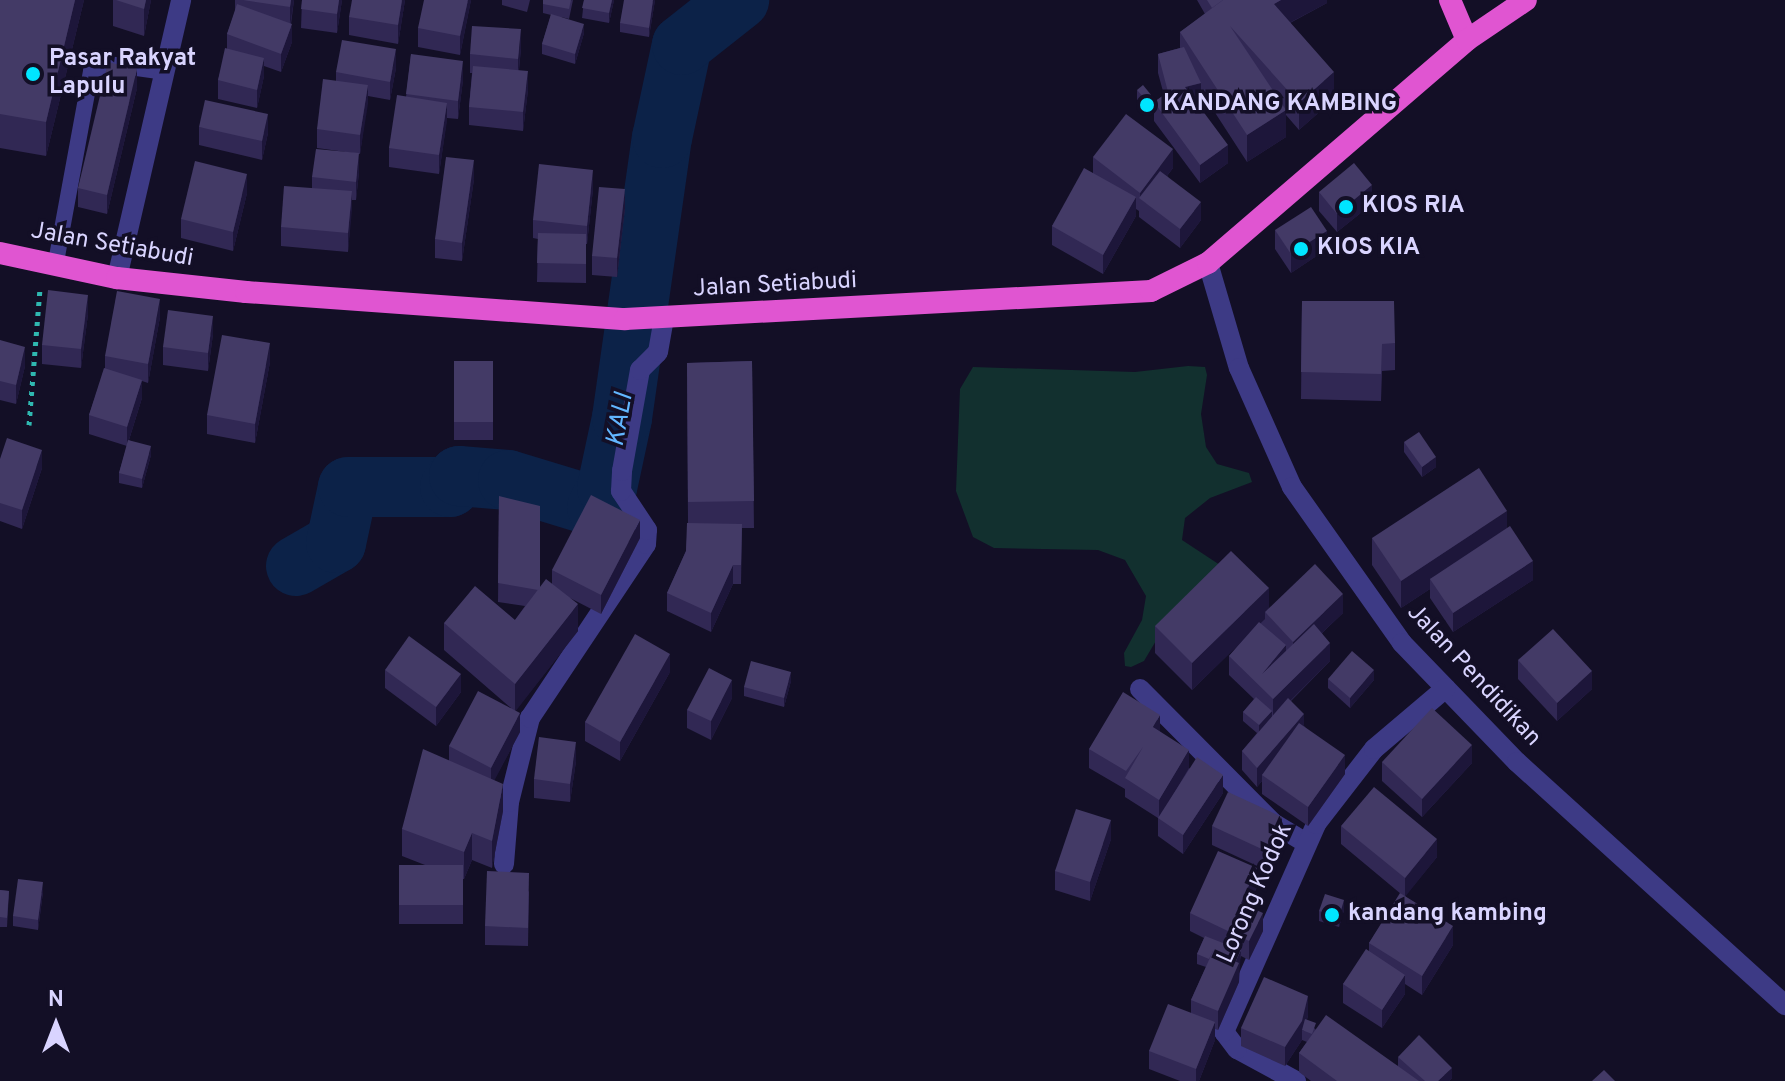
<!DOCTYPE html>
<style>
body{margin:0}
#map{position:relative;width:1785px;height:1081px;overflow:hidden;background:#130f26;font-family:Overpass,sans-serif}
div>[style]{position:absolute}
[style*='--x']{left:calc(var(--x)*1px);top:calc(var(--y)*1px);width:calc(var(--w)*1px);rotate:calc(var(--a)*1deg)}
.green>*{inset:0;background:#12302f}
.river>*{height:60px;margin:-30px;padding:0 30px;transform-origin:30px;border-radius:30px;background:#0c2248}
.path>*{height:5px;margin-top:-2.5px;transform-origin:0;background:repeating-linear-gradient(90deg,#2fb8b0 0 4px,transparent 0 10px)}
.service>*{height:16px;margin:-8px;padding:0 8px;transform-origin:8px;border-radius:8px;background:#3d3a85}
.minor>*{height:20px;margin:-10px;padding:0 10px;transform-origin:10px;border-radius:10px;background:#3d3a85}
.trunk>*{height:22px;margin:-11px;padding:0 11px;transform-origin:11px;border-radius:11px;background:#e055d1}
.wall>*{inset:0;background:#312854}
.shaded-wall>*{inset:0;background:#1d163a}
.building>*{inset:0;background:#433a66}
.dots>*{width:22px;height:22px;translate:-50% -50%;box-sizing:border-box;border:4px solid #130f26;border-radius:50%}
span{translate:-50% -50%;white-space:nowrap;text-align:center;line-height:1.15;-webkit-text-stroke:7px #130f26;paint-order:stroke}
.poi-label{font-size:24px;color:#d9d4ff;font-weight:700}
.left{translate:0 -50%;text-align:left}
.street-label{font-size:24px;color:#d9d4ff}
.water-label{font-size:26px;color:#62b6ff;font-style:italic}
.north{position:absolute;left:16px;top:985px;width:80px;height:80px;-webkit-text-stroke:6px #130f26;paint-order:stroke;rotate:0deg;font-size:22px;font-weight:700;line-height:32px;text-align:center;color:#d9d4ff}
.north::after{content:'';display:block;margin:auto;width:28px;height:36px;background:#d9d4ff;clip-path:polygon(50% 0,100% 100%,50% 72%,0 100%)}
</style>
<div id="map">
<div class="green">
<div style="clip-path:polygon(1188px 366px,1205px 367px,1207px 375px,1201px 414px,1206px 447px,1217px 464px,1249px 473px,1252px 482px,1210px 498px,1185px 518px,1182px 540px,1223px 567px,1160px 634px,1144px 661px,1131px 667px,1125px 666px,1124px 653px,1142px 620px,1146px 596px,1125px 560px,1098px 550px,994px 548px,973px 537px,956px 491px,960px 389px,973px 367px,1135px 372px)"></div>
</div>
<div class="river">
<div style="--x:296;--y:566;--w:46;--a:-29.9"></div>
<div style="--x:336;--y:543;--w:57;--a:-77.9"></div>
<div style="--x:348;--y:487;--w:102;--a:0"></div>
<div style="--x:450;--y:487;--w:14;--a:-51"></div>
<div style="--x:459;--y:476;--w:49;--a:4.7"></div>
<div style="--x:508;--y:480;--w:93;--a:16.9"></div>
<div style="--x:597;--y:507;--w:21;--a:-62"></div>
<div style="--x:607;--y:488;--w:72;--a:-77.9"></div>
<div style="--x:622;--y:418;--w:283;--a:-81.9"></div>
<div style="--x:662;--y:138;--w:95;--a:-77.9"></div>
<div style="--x:682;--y:45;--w:73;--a:-38.3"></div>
</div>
<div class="path">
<div style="--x:29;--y:425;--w:136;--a:-85.4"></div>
</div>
<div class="service">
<div style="--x:56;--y:262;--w:194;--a:-79.6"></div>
<div style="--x:91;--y:71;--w:18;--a:-22"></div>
<div style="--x:108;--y:64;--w:58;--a:8"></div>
</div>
<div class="minor">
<div style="--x:1208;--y:263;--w:109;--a:73.6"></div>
<div style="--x:1239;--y:368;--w:130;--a:66"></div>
<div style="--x:1292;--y:487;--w:191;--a:54.8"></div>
<div style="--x:1402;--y:643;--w:165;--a:46"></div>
<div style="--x:1517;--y:762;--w:362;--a:42.2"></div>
<div style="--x:117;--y:278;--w:285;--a:-77"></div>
<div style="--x:1140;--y:689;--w:189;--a:45.2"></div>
<div style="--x:1273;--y:823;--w:37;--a:31"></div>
<div style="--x:504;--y:864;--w:62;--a:-85.4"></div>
<div style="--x:509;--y:802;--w:87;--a:-76"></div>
<div style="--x:530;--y:718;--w:209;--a:-56.3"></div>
<div style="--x:646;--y:544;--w:14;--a:-86"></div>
<div style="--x:647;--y:530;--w:47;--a:-123.7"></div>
<div style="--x:621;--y:491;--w:20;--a:-87"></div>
<div style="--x:622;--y:471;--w:103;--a:-79.9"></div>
<div style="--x:640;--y:370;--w:25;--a:-45"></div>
<div style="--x:658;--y:352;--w:35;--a:-80"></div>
<div style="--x:1296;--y:1081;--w:67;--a:-151.5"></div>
<div style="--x:1237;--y:1049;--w:21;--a:-127"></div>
<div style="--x:1224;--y:1032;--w:227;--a:-66.1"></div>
<div style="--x:1316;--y:824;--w:95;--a:-52.3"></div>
<div style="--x:1374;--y:749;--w:94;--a:-40.3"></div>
</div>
<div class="trunk">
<div style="--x:1450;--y:0;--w:43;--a:67"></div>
<div style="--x:0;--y:253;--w:120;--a:12.1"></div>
<div style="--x:117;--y:278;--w:130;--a:6.2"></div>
<div style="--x:246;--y:292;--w:380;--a:4.1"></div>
<div style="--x:625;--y:319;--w:527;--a:-3.05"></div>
<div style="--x:1151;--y:291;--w:64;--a:-26.2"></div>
<div style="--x:1208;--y:263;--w:342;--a:-40.7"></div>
<div style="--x:1467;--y:40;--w:71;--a:-34.1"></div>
</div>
<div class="wall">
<div style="clip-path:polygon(0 0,84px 0,46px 156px,0 148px)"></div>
<div style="clip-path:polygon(113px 0,151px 0,144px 36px,113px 26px)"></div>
<div style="clip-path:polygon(235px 0,294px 0,291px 24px,292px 42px,281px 72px,264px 66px,264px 76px,257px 108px,218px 99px,218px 80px,227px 49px,227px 34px,235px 12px)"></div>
<div style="clip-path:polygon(302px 0,342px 0,337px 33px,301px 28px)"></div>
<div style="clip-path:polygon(405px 0,398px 44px,349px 35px,349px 17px)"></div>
<div style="clip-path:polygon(471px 0,460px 55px,418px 47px,418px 28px)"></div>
<div style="clip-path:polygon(502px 0,530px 0,527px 12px,502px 5px)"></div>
<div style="clip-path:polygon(573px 0,569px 19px,561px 17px,584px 33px,575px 64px,542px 54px,542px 44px,551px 15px,543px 13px,543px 4px)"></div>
<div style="clip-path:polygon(584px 0,614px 0,609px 23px,582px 18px)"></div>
<div style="clip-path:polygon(655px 0,649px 37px,620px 32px,620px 23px)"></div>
<div style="clip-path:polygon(1197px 0,1327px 0,1327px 3px,1290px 23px,1334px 99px,1299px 130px,1286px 115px,1286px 137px,1247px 162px,1201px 91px,1201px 102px,1197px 103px,1228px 163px,1200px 183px,1154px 121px,1154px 112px,1150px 115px,1137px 100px,1137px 90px,1156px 101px,1164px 95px,1158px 73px,1158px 54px,1180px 48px,1180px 32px,1205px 14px)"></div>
<div style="clip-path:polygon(521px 48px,519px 70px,528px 90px,523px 131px,469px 125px,469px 107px,472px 73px,470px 73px,470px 54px)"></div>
<div style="clip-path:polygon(411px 54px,463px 80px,458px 119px,447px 118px,439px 174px,389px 167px,389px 148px,406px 97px)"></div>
<div style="clip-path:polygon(396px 68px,390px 100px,368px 96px,360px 154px,317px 148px,317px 129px,336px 81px,336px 72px)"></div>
<div style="clip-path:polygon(137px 88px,107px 214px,78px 207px,78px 188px)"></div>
<div style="clip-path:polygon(199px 127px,268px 133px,262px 160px,199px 145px)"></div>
<div style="clip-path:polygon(1093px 157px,1173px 168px,1167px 176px,1201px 220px,1180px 248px,1139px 217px,1139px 211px,1136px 209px,1136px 216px,1103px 274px,1052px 245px,1052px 226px,1093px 173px)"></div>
<div style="clip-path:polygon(359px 172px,356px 200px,352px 200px,348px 252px,281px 246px,281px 227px,312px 188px,312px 177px)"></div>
<div style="clip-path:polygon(474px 179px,462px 261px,435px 258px,435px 239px)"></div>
<div style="clip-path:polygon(593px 189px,587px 244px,586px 244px,586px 283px,537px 282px,538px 239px,533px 238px,533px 220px)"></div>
<div style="clip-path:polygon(1319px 192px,1372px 204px,1337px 232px,1319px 211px)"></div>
<div style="clip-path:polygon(247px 193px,233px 251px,181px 238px,181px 219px)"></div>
<div style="clip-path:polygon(625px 208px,617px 277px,592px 275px,592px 256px)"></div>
<div style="clip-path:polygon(1275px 230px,1327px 249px,1291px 273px,1275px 249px)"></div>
<div style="clip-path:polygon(1302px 301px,1395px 343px,1395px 370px,1382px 371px,1381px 401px,1301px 399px)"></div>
<div style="clip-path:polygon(88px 314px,81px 368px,42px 364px,42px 345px)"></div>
<div style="clip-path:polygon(160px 317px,148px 383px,142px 381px,142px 398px,129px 440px,151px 455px,142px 488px,119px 483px,119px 473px,127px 446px,89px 434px,89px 415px,105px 368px,105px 356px)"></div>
<div style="clip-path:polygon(213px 334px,208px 371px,163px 365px,163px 347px)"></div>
<div style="clip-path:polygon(0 340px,25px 366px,16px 404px,0 400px)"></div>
<div style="clip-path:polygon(454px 361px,493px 361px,493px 440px,454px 440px)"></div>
<div style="clip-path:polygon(752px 361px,754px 528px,742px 528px,741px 584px,733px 584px,711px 632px,667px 611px,667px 593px,686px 551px,688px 523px,687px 363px)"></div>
<div style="clip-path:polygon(270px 362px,255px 443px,207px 434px,207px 415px)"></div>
<div style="clip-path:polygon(1404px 442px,1436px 467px,1422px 477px,1404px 452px)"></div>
<div style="clip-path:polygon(0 459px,42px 468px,22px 529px,0 521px)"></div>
<div style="clip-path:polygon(499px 496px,540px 588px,552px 584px,552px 570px,640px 538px,601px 614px,570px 598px,578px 631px,515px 711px,520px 732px,494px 780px,503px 811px,492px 868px,472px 860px,464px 879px,463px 879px,463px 924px,399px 924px,399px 865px,425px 865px,402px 856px,402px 829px,449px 760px,449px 746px,511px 708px,444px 650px,444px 623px,515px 620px,525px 606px,498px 602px)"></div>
<div style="clip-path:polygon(1507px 528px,1533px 580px,1453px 632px,1430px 598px,1430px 589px,1401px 608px,1372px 565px,1372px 538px)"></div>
<div style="clip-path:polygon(1269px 608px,1343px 613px,1322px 633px,1330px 661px,1291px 701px,1304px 726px,1345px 774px,1308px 826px,1262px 794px,1262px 781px,1257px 787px,1242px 770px,1242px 751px,1257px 733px,1243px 721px,1243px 712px,1254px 699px,1229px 675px,1229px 656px,1243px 640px,1192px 690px,1155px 653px,1155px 626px)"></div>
<div style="clip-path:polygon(1518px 660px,1592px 689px,1557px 721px,1518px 679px)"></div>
<div style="clip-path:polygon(385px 670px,461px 692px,436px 726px,385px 688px)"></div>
<div style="clip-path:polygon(670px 672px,620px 761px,585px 741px,585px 722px)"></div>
<div style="clip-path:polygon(1328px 679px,1374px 680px,1350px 708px,1328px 688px)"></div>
<div style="clip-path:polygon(791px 681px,784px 707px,744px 696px,744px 687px)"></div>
<div style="clip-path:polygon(732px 698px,711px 740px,687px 728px,687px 710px)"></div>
<div style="clip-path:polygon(1160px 732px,1189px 768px,1223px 793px,1183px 854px,1158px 836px,1158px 818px,1125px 797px,1125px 789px,1089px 768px,1089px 749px)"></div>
<div style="clip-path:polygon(576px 761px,570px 802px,534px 798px,534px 779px)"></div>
<div style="clip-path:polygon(1382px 762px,1472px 763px,1422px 817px,1382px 781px)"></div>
<div style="clip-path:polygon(1212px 826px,1282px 836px,1266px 870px,1212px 845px)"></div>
<div style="clip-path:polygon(1341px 826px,1437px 857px,1405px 896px,1453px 945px,1422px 995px,1405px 984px,1405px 994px,1382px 1028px,1343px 1003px,1343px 984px,1369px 951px,1369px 943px,1401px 894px,1341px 844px)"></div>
<div style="clip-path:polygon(1111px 839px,1090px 901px,1055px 890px,1055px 871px)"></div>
<div style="clip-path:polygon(1257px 887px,1248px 906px,1263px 931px,1249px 960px,1241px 956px,1239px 963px,1239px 982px,1218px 1030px,1215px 1029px,1215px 1040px,1199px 1081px,1180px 1081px,1149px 1069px,1149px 1051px,1191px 1013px,1191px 1000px,1206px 967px,1197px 964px,1197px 954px,1204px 938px,1190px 931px,1190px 913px)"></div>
<div style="clip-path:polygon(0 890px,9px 891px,7px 927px,0 927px)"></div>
<div style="clip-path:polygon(529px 891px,528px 946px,485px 945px,485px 926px)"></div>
<div style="clip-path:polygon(43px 892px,38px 930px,13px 926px,13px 916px)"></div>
<div style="clip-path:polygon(1344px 910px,1339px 927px,1319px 921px,1319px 911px)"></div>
<div style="clip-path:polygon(1308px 1015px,1307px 1020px,1316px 1030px,1398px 1066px,1398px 1057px,1452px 1078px,1449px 1081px,1311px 1081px,1299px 1072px,1299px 1053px,1307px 1042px,1302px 1040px,1285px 1066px,1241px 1046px,1241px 1028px)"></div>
</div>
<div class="shaded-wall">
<div style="clip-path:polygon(75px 0,84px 0,46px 156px,46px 122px)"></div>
<div style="clip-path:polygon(146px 0,151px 0,144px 36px,144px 9px)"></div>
<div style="clip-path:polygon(291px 0,294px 0,290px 26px,290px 7px)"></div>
<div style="clip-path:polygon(339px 0,342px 0,337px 33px,337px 14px)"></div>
<div style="clip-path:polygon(402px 0,405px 0,398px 44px,398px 25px)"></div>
<div style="clip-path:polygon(468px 0,471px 0,460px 55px,460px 36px)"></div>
<div style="clip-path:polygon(612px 0,614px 0,609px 23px,609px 13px)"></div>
<div style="clip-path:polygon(653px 0,655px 0,649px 37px,649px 28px)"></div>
<div style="clip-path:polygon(1281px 0,1327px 0,1327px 3px,1274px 31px,1274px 4px)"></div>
<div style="clip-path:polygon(292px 24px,292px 42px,281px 72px,281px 54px)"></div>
<div style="clip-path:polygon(584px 24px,584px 33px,575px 64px,575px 54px)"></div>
<div style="clip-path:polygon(521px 29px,521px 48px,518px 77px,518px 59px)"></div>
<div style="clip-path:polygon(396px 49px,396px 68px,390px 100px,390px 82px)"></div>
<div style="clip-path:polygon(264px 58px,264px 76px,257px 108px,257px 90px)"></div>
<div style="clip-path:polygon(463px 61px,463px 80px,458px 119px,458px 101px)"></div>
<div style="clip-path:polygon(137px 69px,137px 88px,107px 214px,107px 195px)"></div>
<div style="clip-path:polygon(528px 71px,528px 90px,523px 131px,523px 112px)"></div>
<div style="clip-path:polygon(1334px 72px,1334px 99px,1299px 130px,1299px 103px)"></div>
<div style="clip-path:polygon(1201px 83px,1201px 102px,1185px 106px,1185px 87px)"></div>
<div style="clip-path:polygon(368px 85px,368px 104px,360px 154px,360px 135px)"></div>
<div style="clip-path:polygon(447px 103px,447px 121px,439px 174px,439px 155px)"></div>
<div style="clip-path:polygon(1154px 103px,1154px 112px,1150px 115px,1150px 105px)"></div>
<div style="clip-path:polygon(1286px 110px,1286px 137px,1247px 162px,1247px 135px)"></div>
<div style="clip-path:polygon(268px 114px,268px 133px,262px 160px,262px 141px)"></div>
<div style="clip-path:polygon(1228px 145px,1228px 163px,1200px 183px,1200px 165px)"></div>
<div style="clip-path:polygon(1173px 149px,1173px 168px,1146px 203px,1140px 198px,1140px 193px)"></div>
<div style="clip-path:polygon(359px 153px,359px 172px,356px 200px,356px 182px)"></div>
<div style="clip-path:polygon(474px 160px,474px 179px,462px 261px,462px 243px)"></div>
<div style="clip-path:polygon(593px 170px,593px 189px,587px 244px,587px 226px)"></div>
<div style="clip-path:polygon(247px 174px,247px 193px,233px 251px,233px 232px)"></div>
<div style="clip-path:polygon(1372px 185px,1372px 204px,1337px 232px,1337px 214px)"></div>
<div style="clip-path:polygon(625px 189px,625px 208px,617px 277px,617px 258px)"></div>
<div style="clip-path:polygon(352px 191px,352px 210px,348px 252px,348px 233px)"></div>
<div style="clip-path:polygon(1136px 197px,1136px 216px,1103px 274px,1103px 255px)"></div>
<div style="clip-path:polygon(1201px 202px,1201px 220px,1180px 248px,1180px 229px)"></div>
<div style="clip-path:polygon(1327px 231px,1327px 249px,1291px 273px,1291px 254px)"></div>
<div style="clip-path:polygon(88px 295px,88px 314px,81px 368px,81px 349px)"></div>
<div style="clip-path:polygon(160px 299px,160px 317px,148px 383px,148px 364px)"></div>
<div style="clip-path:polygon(213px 316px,213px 334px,208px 371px,208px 353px)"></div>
<div style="clip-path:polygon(270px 343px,270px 362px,255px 443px,255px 424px)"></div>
<div style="clip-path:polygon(25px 347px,25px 366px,16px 404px,16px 385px)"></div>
<div style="clip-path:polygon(142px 380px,142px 398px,127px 446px,127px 427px)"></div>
<div style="clip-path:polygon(151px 446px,151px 455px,142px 488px,142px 479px)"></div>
<div style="clip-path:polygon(42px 450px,42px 468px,22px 529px,22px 510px)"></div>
<div style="clip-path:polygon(1436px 457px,1436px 467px,1422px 477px,1422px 467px)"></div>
<div style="clip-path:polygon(1507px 511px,1507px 538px,1430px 579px,1430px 589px,1401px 608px,1401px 581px)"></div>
<div style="clip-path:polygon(640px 520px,640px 538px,601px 614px,601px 595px)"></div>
<div style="clip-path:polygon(1533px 561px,1533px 580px,1453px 632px,1453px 613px)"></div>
<div style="clip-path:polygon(733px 565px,733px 584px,711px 632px,711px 613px)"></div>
<div style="clip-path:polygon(1269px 588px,1269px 615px,1265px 612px,1265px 619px,1192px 690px,1192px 663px)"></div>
<div style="clip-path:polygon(1343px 594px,1343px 613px,1293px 660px,1293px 642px)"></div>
<div style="clip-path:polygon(578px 604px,578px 631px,515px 712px,515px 684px)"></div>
<div style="clip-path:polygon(1330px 643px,1330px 661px,1273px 718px,1273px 699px)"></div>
<div style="clip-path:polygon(1286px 645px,1286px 664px,1262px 674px)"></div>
<div style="clip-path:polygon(670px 654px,670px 672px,620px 761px,620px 742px)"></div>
<div style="clip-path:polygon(1374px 670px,1374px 680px,1350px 708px,1350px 698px)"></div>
<div style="clip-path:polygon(1592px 671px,1592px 689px,1557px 721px,1557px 703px)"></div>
<div style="clip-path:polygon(791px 672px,791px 681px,784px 707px,784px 698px)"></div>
<div style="clip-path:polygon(461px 674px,461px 692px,436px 726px,436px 707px)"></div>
<div style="clip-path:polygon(732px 680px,732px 698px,711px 740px,711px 721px)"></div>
<div style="clip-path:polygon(1272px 711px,1272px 720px,1259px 735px,1259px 725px)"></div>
<div style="clip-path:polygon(520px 713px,520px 732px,491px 787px,491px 768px)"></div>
<div style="clip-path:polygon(1304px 714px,1304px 733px,1262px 775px,1262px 781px,1257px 787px,1257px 768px)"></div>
<div style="clip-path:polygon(1160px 715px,1160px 733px,1153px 727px)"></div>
<div style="clip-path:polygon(576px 742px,576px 761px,570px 802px,570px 784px)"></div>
<div style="clip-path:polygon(1472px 745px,1472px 763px,1422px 817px,1422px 799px)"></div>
<div style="clip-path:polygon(1189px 750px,1189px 768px,1159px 819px,1159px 800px)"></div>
<div style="clip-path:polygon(1345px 755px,1345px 774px,1308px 826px,1308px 807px)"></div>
<div style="clip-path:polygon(1223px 775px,1223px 793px,1183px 854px,1183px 835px)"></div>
<div style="clip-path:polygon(503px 784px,503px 811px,492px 868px,492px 841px)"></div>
<div style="clip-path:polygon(1282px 817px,1282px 836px,1266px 870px,1266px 851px)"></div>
<div style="clip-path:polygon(1111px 820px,1111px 839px,1090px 901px,1090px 882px)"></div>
<div style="clip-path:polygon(472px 833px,472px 860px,464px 879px,464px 852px)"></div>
<div style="clip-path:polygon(1437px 839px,1437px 857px,1405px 897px,1405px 878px)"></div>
<div style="clip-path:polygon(1257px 868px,1257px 887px,1241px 921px,1241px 903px)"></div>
<div style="clip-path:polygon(43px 882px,43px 892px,38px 930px,38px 920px)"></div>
<div style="clip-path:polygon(1344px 900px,1344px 910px,1339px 927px,1339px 918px)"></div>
<div style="clip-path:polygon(1263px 913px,1263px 931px,1249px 960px,1249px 941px)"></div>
<div style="clip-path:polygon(1453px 926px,1453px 945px,1422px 995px,1422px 976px)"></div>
<div style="clip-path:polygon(1241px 950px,1239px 982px,1218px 1030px,1218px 1011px,1232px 969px)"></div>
<div style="clip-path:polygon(1405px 975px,1405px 994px,1382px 1028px,1382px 1010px)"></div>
<div style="clip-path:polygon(1308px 996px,1308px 1015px,1304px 1031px,1302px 1030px,1302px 1040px,1285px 1066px,1285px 1047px)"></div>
<div style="clip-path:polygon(1215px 1022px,1215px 1040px,1199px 1081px,1196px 1081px,1196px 1069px)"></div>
<div style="clip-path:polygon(1452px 1068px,1452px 1078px,1449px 1081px,1438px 1081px)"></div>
</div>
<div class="building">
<div style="clip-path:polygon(0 0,75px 0,46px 122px,0 114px)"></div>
<div style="clip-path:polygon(116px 0,146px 0,144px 9px)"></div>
<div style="clip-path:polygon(243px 0,291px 0,290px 7px)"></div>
<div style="clip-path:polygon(302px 0,339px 0,337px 14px,301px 9px)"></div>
<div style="clip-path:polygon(352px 0,402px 0,398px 25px,349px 17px)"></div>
<div style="clip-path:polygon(424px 0,468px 0,460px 36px,418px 28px)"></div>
<div style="clip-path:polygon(543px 0,571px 0,569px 9px,543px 4px)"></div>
<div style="clip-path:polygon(584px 0,612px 0,609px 13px,582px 8px)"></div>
<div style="clip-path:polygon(624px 0,653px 0,649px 28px,620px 23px)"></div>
<div style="clip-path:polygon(1207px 0,1223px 0,1212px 8px)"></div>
<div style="clip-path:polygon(1223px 0,1281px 0,1274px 4px,1334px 72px,1299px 103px,1230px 26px,1286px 110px,1247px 135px,1180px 32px)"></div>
<div style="clip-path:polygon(237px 4px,292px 24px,281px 54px,227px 34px)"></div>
<div style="clip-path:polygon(551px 14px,584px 24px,575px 54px,542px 44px)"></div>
<div style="clip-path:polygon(472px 26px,521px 29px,518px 59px,470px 54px)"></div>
<div style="clip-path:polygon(342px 40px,396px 49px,390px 82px,336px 72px)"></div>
<div style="clip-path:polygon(1184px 47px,1201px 83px,1185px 87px,1228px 145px,1200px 165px,1154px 102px,1168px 92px,1158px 54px)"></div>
<div style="clip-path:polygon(225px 48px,264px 58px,257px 90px,218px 80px)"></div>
<div style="clip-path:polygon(411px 54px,463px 61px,458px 101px,406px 94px)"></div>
<div style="clip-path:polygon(108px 62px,137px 69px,107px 195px,78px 188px)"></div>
<div style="clip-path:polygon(473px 66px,528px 71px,523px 112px,469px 107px)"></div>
<div style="clip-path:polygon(323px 79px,368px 85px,360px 135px,317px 129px)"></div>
<div style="clip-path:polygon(1143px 85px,1156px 101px,1150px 105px,1137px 90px)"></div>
<div style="clip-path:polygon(397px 95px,447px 103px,439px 155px,389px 148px)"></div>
<div style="clip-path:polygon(205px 100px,268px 114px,262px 141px,199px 127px)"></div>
<div style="clip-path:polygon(1126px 114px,1173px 149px,1140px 193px,1093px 157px)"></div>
<div style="clip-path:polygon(316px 149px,359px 153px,356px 182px,312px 177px)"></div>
<div style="clip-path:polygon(446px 157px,474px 160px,462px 243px,435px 239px)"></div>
<div style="clip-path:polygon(195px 161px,247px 174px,233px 232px,181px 219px)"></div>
<div style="clip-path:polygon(1354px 163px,1372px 185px,1337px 214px,1319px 192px)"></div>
<div style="clip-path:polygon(539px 164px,593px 170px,587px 226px,533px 220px)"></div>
<div style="clip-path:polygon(1084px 168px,1136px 197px,1103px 255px,1052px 226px)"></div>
<div style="clip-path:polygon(1160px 171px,1201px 202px,1180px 229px,1139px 198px)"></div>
<div style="clip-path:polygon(284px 186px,352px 191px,348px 233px,281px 227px)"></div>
<div style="clip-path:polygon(599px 187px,625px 189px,617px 258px,592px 256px)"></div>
<div style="clip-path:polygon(1311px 207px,1327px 231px,1291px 254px,1275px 230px)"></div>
<div style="clip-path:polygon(538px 233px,586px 234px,586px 264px,537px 263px)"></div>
<div style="clip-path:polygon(48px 290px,88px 295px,81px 349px,42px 345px)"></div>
<div style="clip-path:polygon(117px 291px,160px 299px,148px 364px,105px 356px)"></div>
<div style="clip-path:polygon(1302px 301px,1394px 301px,1395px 343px,1382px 344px,1381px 374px,1301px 372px)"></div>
<div style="clip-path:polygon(168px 310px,213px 316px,208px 353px,163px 347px)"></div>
<div style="clip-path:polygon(222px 335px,270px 343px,255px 424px,207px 415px)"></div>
<div style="clip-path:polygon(0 340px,25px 347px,16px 385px,0 381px)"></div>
<div style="clip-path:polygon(454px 361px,493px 361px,493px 422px,454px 422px)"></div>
<div style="clip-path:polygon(752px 361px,754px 501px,688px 502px,687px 363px)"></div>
<div style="clip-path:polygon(104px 368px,142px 380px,127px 427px,89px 415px)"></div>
<div style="clip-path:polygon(1419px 432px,1436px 457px,1422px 467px,1404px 442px)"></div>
<div style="clip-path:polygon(7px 438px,42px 450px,22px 510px,0 503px,0 459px)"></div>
<div style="clip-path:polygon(128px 440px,151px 446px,142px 479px,119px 473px)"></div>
<div style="clip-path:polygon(1479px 468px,1507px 511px,1401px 581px,1372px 538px)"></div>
<div style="clip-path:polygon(591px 495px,640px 520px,601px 595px,552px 570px)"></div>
<div style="clip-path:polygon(499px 496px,540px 506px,540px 588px,538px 590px,498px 583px)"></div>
<div style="clip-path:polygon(687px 523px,742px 524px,741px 565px,733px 565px,711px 613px,667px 593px,686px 551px)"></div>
<div style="clip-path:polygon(1510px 526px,1533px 561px,1453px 613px,1430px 579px)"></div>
<div style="clip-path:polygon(1231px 551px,1269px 588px,1192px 663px,1155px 626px)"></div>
<div style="clip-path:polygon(1315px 564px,1343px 594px,1293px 642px,1265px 612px)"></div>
<div style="clip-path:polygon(546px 579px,578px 604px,515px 684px,444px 623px,475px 586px,515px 620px)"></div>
<div style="clip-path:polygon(1259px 622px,1286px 645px,1262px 674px,1314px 624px,1330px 643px,1273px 699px,1229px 656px)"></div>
<div style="clip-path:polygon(1553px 629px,1592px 671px,1557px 703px,1518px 660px)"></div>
<div style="clip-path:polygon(635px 634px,670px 654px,620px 742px,585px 722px)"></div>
<div style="clip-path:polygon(409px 636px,461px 674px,436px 707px,385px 670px)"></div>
<div style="clip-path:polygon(1352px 651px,1374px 670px,1350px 698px,1328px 679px)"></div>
<div style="clip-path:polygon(751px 661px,791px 672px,784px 698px,744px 687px)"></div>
<div style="clip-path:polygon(709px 668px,732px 680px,711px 721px,687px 710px)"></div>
<div style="clip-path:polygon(478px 691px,520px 713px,491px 768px,449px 746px)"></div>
<div style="clip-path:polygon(1123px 692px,1160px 715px,1153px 727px,1189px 750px,1159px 800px,1125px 778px,1143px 747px,1126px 771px,1089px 749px)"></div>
<div style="clip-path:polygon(1256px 697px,1272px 711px,1259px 725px,1243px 712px)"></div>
<div style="clip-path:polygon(1288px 698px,1304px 714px,1257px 768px,1242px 751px)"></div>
<div style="clip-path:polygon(1432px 708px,1472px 745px,1422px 799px,1382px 762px)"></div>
<div style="clip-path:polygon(1299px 723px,1345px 755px,1308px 807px,1262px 775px)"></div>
<div style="clip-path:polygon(539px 737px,576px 742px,570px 784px,534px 779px)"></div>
<div style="clip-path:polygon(423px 749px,503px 784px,492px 841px,472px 833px,464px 852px,402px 829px)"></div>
<div style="clip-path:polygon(1197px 757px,1223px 775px,1183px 835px,1158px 818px)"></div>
<div style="clip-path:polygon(1374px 787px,1437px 839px,1405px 878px,1341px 826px)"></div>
<div style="clip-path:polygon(1228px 792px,1282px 817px,1266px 851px,1212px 826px)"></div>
<div style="clip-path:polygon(1076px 809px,1111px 820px,1090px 882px,1055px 871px)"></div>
<div style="clip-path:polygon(1218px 851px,1257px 868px,1241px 903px,1263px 913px,1249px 941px,1190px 913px)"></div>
<div style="clip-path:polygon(399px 865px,463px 865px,463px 905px,399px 905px)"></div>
<div style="clip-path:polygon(487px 871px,529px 873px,528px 928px,485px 926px)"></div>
<div style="clip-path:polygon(18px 879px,43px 882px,38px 920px,13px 916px)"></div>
<div style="clip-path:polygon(0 890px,9px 891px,7px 918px,0 917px)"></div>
<div style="clip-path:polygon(1400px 893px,1453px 926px,1422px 976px,1369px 943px)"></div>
<div style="clip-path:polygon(1325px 894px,1344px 900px,1339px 918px,1319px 911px)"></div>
<div style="clip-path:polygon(1205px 936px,1241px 950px,1236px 961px,1213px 951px,1209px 959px,1197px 954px)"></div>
<div style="clip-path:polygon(1366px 949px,1405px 975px,1382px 1010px,1343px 984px)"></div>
<div style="clip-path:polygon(1213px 951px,1239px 963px,1218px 1011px,1191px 1000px)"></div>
<div style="clip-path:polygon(1264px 977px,1308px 996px,1302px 1021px,1285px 1047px,1241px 1028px)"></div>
<div style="clip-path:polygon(1168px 1004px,1215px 1022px,1196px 1069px,1149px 1051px)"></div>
<div style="clip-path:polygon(1326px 1015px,1419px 1081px,1337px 1081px,1299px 1053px)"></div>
<div style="clip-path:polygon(1305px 1019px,1316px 1023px,1312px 1034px,1302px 1030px)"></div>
<div style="clip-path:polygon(1419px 1035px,1452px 1068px,1438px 1081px,1425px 1081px,1398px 1057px)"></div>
<div style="clip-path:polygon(1604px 1070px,1615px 1081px,1592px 1081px)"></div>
</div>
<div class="dots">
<div style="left:33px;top:74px;background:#00e5ff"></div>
<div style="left:1147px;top:105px;background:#00e5ff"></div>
<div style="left:1346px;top:207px;background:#00e5ff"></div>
<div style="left:1301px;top:249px;background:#00e5ff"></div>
<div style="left:1332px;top:915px;background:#00e5ff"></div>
</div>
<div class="poi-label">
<span class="left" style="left:49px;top:74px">Pasar Rakyat<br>Lapulu</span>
<span class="left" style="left:1163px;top:105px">KANDANG KAMBING</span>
<span class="left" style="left:1362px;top:207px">KIOS RIA</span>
<span class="left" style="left:1317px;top:249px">KIOS KIA</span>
<span class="left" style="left:1348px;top:915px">kandang kambing</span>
</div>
<div class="street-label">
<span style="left:112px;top:246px;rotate:10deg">Jalan Setiabudi</span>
<span style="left:775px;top:286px;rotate:-3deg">Jalan Setiabudi</span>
<span style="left:1473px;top:676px;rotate:47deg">Jalan Pendidikan</span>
<span style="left:1256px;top:894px;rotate:-66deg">Lorong Kodok</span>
</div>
<div class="water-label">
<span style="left:621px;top:420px;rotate:-80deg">KALI</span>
</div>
<div class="north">N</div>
</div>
